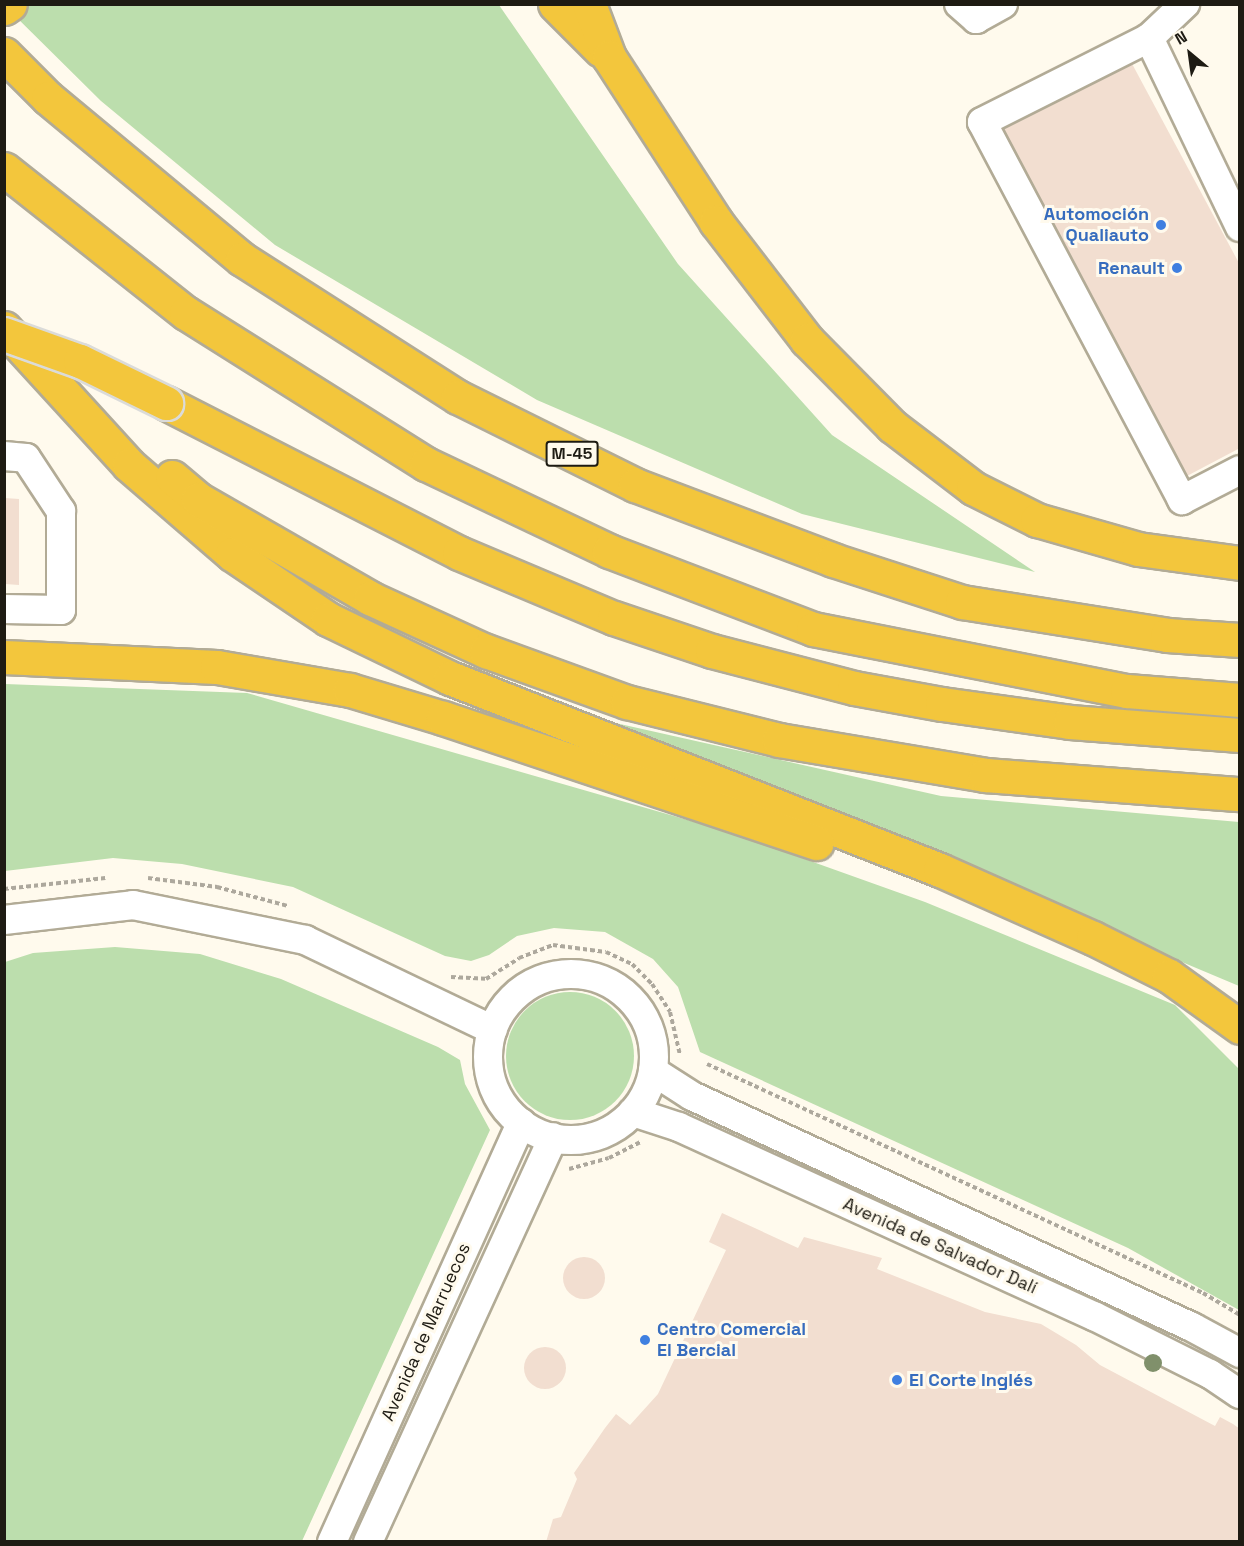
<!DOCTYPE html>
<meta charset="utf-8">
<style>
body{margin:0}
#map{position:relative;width:1244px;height:1546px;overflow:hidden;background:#fffaed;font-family:"Space Grotesk",sans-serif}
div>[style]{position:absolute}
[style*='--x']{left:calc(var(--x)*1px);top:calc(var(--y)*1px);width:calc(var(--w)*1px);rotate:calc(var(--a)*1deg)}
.green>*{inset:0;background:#bcdead}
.round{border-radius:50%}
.building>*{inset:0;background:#f2ded0}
.path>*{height:4px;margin-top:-2px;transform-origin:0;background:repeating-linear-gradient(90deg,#ada89d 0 4.5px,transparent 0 7.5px)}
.roads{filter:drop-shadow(2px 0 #b2ab96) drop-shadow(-2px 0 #b2ab96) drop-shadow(0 2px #b2ab96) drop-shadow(0 -2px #b2ab96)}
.minor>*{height:28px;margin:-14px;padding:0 14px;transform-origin:14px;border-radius:14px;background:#fff}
.minor>.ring{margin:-14px;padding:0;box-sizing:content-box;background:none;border:28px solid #fff;border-radius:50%}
.highway>*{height:33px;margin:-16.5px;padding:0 16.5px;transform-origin:16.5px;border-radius:16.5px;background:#f3c63c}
.bridges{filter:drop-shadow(2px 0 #dbdbd9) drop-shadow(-2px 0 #dbdbd9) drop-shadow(0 2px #dbdbd9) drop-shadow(0 -2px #dbdbd9)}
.highway-bridge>*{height:33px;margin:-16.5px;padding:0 16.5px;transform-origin:16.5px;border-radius:16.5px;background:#f3c63c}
.trees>*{width:18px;height:18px;margin:-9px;border-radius:50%;background:#80906b}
.dots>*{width:16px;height:16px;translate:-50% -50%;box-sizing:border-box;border:3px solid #fffaed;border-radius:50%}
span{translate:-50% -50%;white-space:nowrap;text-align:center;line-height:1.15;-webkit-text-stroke:6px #fffaed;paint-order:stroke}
.shield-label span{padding:2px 4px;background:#fffaed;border:2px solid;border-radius:4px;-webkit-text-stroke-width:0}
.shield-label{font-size:16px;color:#1e1b13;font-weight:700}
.shop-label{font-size:18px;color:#366cbe;font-weight:700}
.right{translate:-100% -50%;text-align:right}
.left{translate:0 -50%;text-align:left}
.street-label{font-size:18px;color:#1e1b13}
.frame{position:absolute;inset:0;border:6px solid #1e1b13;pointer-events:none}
.north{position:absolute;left:1160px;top:24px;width:60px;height:60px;-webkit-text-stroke:4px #fffaed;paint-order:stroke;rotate:331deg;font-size:16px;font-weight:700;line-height:24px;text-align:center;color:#1e1b13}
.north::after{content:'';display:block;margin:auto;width:21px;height:27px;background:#1e1b13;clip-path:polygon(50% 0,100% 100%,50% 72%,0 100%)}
</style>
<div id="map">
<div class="green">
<div style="clip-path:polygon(4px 5px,499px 5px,678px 264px,832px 435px,1035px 572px,802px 514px,537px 400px,275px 245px,101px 101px)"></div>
<div style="clip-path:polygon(5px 684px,247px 693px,726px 831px,925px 902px,1175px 1005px,1239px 1069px,1239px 1310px,1128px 1248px,700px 1052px,678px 987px,653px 959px,605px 932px,554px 928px,517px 936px,489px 955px,471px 961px,445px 956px,293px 887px,182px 864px,113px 858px,5px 871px)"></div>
<div style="clip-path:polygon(611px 722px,941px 796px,1239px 822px,1239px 986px)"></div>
<div style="clip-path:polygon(115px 947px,200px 954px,281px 979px,438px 1047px,460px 1060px,465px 1084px,490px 1130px,302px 1541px,5px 1541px,5px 962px,33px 953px)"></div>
<div class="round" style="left:506px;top:992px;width:128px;height:128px"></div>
</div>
<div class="building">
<div style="clip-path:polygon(1130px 60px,1240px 265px,1240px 448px,1185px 477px,1000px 130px)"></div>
<div style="clip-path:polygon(5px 498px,19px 499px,19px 585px,5px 584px)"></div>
<div style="clip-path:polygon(722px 1213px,798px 1248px,804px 1237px,882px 1258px,877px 1269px,985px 1312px,1041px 1324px,1076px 1345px,1100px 1365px,1215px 1426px,1220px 1417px,1233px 1424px,1240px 1429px,1240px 1542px,546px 1542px,553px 1519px,561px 1517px,577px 1479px,574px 1473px,605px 1428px,616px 1414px,630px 1425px,658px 1394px,726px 1250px,709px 1242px)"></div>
<div class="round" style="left:563px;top:1257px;width:42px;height:42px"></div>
<div class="round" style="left:524px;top:1347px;width:42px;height:42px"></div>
</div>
<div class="path">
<div style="--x:148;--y:878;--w:70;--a:7.4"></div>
<div style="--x:217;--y:887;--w:73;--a:15"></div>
<div style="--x:4;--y:889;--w:102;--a:-6.2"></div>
<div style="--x:451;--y:977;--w:35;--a:3"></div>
<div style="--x:486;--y:979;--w:39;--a:-32"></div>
<div style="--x:519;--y:958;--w:36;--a:-21"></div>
<div style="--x:553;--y:945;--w:53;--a:7.5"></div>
<div style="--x:606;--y:952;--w:29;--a:25"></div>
<div style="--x:632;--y:964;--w:28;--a:45"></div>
<div style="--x:652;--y:984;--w:33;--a:57"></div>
<div style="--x:670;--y:1012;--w:44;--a:76.9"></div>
<div style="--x:707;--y:1064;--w:546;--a:24.78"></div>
<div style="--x:1203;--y:1293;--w:43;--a:30.7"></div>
<div style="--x:569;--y:1169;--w:41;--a:-15.4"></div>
<div style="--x:609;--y:1158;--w:35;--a:-27"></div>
</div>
<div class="roads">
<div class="minor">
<div style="--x:959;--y:4;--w:23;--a:41"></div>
<div style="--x:976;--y:19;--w:31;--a:-29"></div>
<div style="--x:1149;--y:38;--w:50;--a:-43.4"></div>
<div style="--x:1240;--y:227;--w:210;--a:-115.7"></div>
<div style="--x:1149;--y:38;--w:187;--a:153.3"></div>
<div style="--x:982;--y:122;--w:428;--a:62.1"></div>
<div style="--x:1182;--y:500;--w:65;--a:-27.3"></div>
<div style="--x:4;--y:456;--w:22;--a:5"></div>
<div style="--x:26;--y:458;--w:64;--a:56.6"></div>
<div style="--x:61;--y:511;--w:99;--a:90"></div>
<div style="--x:61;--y:610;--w:57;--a:-179"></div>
<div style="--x:4;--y:920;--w:130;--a:-6.6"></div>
<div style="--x:133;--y:905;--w:176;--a:11.5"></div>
<div style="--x:305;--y:940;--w:208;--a:25.6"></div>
<div class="ring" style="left:488px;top:974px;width:138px;height:138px"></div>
<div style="--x:653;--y:1071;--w:46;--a:32.7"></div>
<div style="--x:692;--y:1096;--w:551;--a:24.8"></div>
<div style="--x:1192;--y:1327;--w:55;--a:28.4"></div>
<div style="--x:633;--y:1112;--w:48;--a:18.1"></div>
<div style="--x:679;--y:1127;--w:456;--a:24.5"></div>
<div style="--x:1094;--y:1316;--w:130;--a:26.6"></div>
<div style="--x:1210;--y:1374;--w:36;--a:34"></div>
<div style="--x:332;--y:1542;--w:460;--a:-65.7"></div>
<div style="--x:368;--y:1542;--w:445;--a:-65.4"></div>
</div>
<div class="highway">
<div style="--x:555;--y:4;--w:65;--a:45"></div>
<div style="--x:589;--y:4;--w:57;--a:69.3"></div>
<div style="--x:609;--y:57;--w:197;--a:57"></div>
<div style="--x:716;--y:222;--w:149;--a:52.4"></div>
<div style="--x:807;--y:340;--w:121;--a:45.3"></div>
<div style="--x:892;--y:426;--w:102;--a:37.4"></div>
<div style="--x:973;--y:488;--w:72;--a:26.6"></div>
<div style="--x:1037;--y:520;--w:105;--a:16"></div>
<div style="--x:1138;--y:549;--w:103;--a:7.8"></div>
<div style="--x:4;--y:8;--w:7;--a:-34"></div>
<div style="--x:4;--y:54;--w:62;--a:45"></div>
<div style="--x:48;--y:98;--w:252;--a:39.7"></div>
<div style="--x:242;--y:259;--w:256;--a:32.6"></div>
<div style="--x:458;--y:397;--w:198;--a:26.4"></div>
<div style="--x:635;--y:485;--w:212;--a:20.7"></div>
<div style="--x:833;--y:560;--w:136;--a:18"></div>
<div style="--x:962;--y:602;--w:208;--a:9.1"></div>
<div style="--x:1167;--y:635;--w:73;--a:3.9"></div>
<div style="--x:4;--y:169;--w:232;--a:38.4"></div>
<div style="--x:186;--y:313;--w:284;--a:32.2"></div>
<div style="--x:426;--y:464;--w:203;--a:25.4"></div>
<div style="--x:609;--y:551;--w:218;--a:20.9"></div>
<div style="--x:813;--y:629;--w:320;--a:11.2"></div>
<div style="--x:1127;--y:691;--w:113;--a:4.6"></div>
<div style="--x:4;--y:328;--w:185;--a:47.6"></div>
<div style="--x:129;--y:465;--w:136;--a:40.8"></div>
<div style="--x:232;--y:554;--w:116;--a:34.1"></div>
<div style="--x:328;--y:619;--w:136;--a:25.8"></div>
<div style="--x:450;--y:678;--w:526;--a:21.4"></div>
<div style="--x:940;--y:870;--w:167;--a:24"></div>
<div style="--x:1093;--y:938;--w:85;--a:26.6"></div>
<div style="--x:1169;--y:976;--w:87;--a:35.7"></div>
<div style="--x:166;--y:403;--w:329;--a:27.1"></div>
<div style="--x:459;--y:553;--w:168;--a:22.8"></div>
<div style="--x:614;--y:618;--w:103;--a:18.6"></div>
<div style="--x:712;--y:651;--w:147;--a:14.6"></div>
<div style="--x:854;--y:688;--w:89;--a:10.3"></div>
<div style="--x:942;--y:704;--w:129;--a:8"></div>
<div style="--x:1070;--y:722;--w:170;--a:4.4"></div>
<div style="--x:172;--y:477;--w:34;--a:40"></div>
<div style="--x:198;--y:499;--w:198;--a:29.9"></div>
<div style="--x:370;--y:598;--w:128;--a:24.6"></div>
<div style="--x:486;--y:651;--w:150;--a:19.9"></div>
<div style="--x:627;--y:702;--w:157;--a:14"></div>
<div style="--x:779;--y:740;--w:209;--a:9.6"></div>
<div style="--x:985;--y:775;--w:256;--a:4.3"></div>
<div style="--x:4;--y:657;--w:213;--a:2.7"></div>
<div style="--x:217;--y:667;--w:135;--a:9.8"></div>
<div style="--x:350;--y:690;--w:97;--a:16.8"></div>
<div style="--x:443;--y:718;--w:394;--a:18.5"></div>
</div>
</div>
<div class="bridges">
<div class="highway-bridge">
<div style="--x:4;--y:334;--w:81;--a:19.6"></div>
<div style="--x:80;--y:361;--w:96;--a:26"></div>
</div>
</div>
<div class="trees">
<div style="left:1153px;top:1363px"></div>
</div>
<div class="dots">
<div style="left:1161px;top:225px;background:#3f7fe0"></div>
<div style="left:1177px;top:268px;background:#3f7fe0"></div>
<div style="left:645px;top:1340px;background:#3f7fe0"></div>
<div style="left:897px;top:1380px;background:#3f7fe0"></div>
</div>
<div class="shield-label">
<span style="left:572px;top:454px">M-45</span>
</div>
<div class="shop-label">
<span class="right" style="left:1149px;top:225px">Automoción<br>Qualiauto</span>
<span class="right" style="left:1165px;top:268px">Renault</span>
<span class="left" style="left:657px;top:1340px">Centro Comercial<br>El Bercial</span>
<span class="left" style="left:909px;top:1380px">El Corte Inglés</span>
</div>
<div class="street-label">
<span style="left:940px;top:1246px;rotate:24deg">Avenida de Salvador Dalí</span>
<span style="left:426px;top:1332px;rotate:-66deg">Avenida de Marruecos</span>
</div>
<div class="frame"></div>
<div class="north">N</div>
</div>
